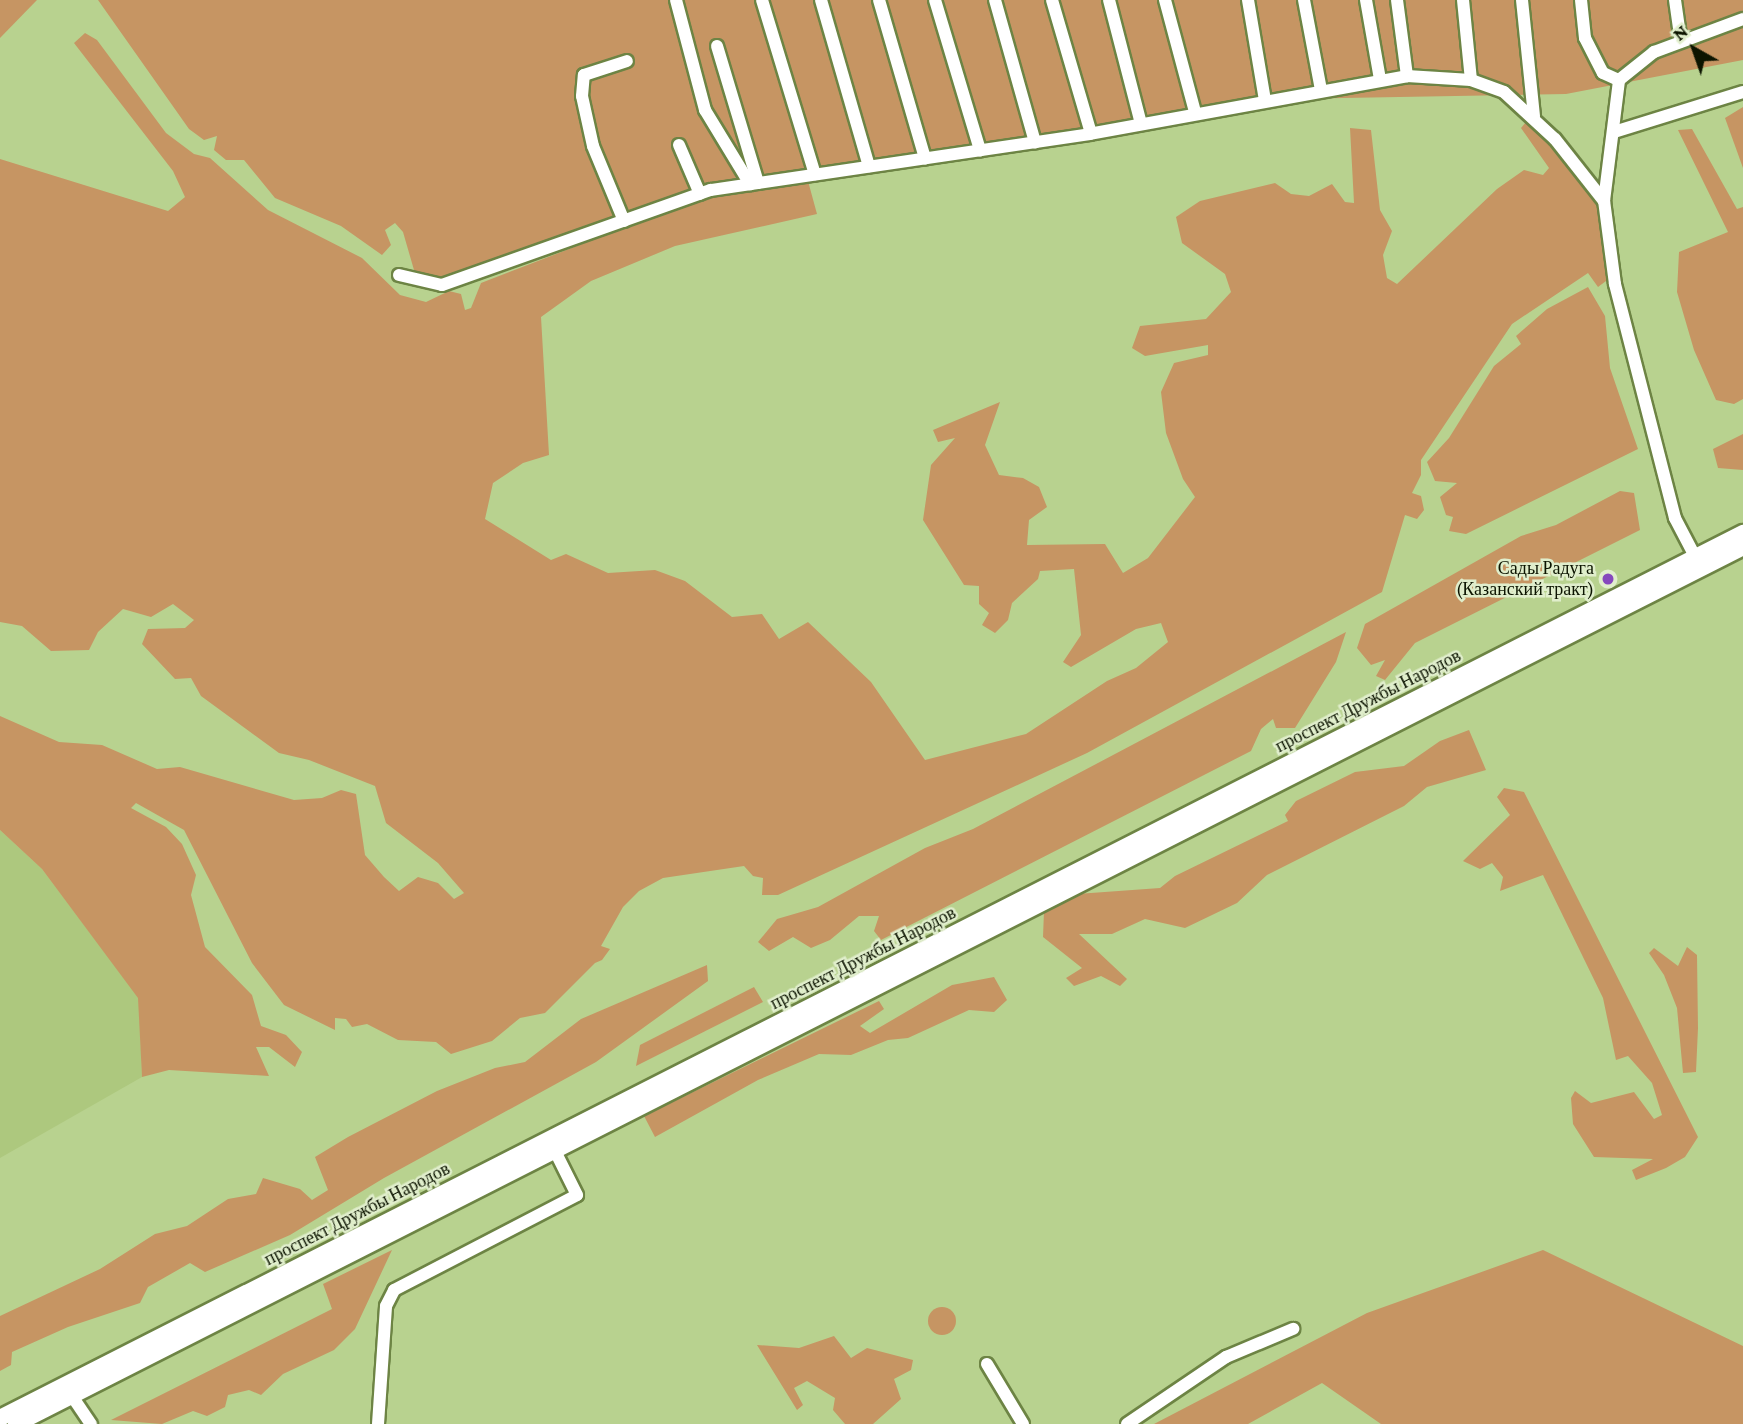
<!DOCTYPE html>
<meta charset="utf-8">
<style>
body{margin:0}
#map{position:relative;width:1743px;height:1424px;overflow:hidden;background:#b8d28f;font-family:"Crimson Pro",serif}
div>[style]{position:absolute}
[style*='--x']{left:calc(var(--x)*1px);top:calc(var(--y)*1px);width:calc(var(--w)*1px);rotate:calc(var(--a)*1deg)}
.built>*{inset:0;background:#adc87e}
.green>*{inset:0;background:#c69563}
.round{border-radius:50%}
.roads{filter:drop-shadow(2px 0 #6d8444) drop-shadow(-2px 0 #6d8444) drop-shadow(0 2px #6d8444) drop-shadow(0 -2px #6d8444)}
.minor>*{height:12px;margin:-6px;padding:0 6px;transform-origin:6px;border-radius:6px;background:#fff}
.major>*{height:16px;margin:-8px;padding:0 8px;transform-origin:8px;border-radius:8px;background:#fff}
.dots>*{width:19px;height:19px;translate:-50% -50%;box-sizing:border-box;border:4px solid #e0eecc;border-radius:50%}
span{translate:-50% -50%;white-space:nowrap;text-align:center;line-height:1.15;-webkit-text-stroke:5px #e0eecc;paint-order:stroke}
.poi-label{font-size:18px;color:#0c1400}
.right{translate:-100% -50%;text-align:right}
.street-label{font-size:18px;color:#0c1400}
.north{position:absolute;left:1659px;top:14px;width:70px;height:70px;-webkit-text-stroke:5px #e0eecc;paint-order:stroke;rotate:320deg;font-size:19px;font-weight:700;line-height:28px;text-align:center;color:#0c1400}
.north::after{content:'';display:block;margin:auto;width:24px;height:32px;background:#0c1400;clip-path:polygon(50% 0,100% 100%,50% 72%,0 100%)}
</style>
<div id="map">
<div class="built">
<div style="clip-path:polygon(0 830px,42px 869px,139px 998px,142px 1077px,0 1158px)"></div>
</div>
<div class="green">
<div style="clip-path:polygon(0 0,37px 0,0 38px)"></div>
<div style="clip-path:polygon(98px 0,1743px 0,1743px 60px,1566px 94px,1286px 99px,719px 185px,709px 183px,634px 213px,623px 211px,618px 219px,576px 234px,447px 276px,430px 278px,414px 270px,403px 232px,395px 223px,385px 230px,391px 245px,382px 255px,341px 226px,275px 198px,244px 160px,226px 160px,214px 150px,217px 136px,204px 140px,189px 129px)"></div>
<div style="clip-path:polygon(85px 33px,97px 40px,166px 133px,194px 154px,210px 158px,268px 210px,362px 258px,400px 295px,426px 302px,449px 291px,461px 294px,465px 310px,471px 308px,481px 283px,639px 222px,717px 194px,808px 181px,817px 214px,675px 246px,591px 281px,541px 317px,549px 455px,523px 463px,493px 483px,485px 519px,551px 560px,566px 554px,608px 573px,655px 570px,685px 581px,732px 617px,762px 614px,779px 639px,808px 622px,871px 682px,925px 760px,1026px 734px,1107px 681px,1136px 668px,1168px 642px,1161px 623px,1136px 629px,1071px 667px,1063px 662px,1081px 635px,1074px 569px,1040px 571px,1038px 579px,1012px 603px,1008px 620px,995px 633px,982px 625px,989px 613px,979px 604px,979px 586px,964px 585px,923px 520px,931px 465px,955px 438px,938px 442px,933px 430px,1000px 402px,985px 445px,999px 475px,1023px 478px,1039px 487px,1047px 507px,1029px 520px,1027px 545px,1105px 544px,1123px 573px,1148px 558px,1195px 497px,1183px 479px,1166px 433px,1161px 392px,1174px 363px,1208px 355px,1208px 345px,1145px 356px,1132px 348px,1140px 326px,1206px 319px,1231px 292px,1225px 274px,1182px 243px,1176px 217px,1200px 201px,1275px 183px,1291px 194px,1309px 196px,1332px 184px,1345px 202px,1354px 203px,1350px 128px,1371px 130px,1380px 210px,1392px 231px,1383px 255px,1387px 278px,1397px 284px,1497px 189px,1524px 170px,1543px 175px,1549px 168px,1521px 128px,1526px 122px,1576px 172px,1601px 209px,1610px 278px,1598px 287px,1588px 273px,1512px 324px,1421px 460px,1421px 475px,1412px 493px,1421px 496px,1424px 510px,1417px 519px,1405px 515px,1382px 592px,1087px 753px,778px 895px,762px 895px,763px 878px,753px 876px,744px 866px,663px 878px,639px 891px,623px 907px,601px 946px,610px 949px,602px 960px,595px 963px,545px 1013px,520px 1018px,492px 1041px,451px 1054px,436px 1042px,398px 1040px,367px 1024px,352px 1027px,346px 1019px,335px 1018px,335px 1030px,284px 1005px,252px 963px,184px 830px,136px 803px,131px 808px,166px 827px,182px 844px,196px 875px,191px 895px,205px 947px,252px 995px,261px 1026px,286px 1035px,302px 1052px,295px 1067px,269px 1047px,256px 1047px,269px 1076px,169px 1070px,142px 1077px,138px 998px,42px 869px,0 830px,0 716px,59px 742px,102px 745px,157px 769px,180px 767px,294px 800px,322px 798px,341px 790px,356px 794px,365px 855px,384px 877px,399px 891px,418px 877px,438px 883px,454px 899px,464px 893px,438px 863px,386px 823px,375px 786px,309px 760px,279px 753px,201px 696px,191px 678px,175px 679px,142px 644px,148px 629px,185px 628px,194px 620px,173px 604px,151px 617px,123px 609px,98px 632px,89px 650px,51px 651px,22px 626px,0 622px,0 159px,168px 211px,185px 197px,173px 171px,74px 43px)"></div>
<div style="clip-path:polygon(1743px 107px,1743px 168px,1725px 118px)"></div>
<div style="clip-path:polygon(1692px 129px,1737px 209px,1743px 207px,1743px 399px,1734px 404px,1716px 400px,1694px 350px,1677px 292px,1679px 252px,1728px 232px,1678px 130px)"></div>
<div style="clip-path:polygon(1588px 287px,1605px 316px,1610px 368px,1638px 449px,1466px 534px,1449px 531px,1453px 517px,1446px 515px,1440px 497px,1457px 483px,1435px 481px,1427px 462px,1449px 438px,1494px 366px,1521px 344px,1516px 336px,1547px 309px)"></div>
<div style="clip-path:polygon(1743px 434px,1743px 470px,1718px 468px,1713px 449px)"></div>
<div style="clip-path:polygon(1620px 491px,1634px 493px,1640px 530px,1415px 643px,1385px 680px,1376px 676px,1385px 660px,1371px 665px,1357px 648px,1365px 624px,1521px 536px,1556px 525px)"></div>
<div style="clip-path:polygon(1346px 632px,1336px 662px,1295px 728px,1276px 728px,1273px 719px,1261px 729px,1251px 751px,881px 940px,874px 931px,879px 916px,859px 916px,830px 940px,811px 948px,793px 937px,769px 951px,758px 942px,777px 919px,818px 907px,925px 848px,973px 829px)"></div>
<div style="clip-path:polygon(1469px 730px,1486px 770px,1427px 787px,1404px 806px,1267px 875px,1237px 903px,1185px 928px,1145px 919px,1112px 934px,1079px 934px,1127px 979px,1120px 986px,1101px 976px,1074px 986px,1066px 978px,1082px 968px,1043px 937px,1044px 911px,1077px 894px,1160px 888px,1175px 876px,1288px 821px,1285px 815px,1296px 801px,1355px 772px,1404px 766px,1440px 741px)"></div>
<div style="clip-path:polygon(1504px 788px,1524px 792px,1698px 1137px,1685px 1157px,1666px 1168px,1636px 1180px,1632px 1170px,1653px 1159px,1594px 1157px,1573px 1124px,1571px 1098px,1575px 1091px,1591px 1103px,1634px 1092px,1654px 1119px,1662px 1115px,1652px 1083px,1628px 1056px,1616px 1060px,1603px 998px,1543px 875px,1500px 891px,1503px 877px,1492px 863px,1480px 869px,1463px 861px,1510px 815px,1497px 797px)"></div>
<div style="clip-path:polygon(1687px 947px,1697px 955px,1698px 1028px,1696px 1072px,1683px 1073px,1677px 1008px,1664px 975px,1649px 953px,1654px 948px,1678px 966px)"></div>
<div style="clip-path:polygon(707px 965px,708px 981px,596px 1062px,384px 1178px,290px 1235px,205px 1272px,190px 1263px,148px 1287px,140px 1303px,68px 1327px,12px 1352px,11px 1365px,0 1371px,0 1316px,100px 1269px,155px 1234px,187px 1226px,228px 1199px,256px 1194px,263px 1178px,300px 1189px,312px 1200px,328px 1190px,315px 1157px,348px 1137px,437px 1091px,495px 1068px,525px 1062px,581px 1019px)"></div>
<div style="clip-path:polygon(994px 977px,1007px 1000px,994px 1012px,969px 1010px,908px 1038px,888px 1040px,851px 1055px,819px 1054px,758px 1080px,655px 1137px,644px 1116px,879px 1001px,884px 1009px,860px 1026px,870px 1033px,952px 985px)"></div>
<div style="clip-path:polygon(754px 987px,763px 1002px,636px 1066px,640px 1045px)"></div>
<div style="clip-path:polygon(392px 1250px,355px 1329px,334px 1350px,283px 1374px,261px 1395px,249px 1390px,228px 1395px,225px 1407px,207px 1416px,193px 1411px,162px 1424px,111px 1420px,332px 1309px,323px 1284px)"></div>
<div style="clip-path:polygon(1543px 1250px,1743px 1346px,1743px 1424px,1381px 1424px,1322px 1383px,1248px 1424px,1154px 1424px,1367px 1313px)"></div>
<div class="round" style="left:928px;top:1307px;width:28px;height:28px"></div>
<div style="clip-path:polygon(834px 1336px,851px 1358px,867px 1348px,913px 1360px,911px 1370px,894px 1379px,901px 1399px,873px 1424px,845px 1424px,833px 1410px,835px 1398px,807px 1381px,794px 1388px,803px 1405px,797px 1410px,757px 1345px,799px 1348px)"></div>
</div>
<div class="roads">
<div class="minor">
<div style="--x:676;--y:0;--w:114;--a:75.2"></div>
<div style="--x:705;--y:110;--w:87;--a:58.7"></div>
<div style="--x:762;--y:0;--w:182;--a:73.1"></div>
<div style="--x:821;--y:0;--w:173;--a:73.9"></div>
<div style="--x:879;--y:0;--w:165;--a:73.8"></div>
<div style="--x:935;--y:0;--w:157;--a:73.3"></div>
<div style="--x:995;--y:0;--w:148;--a:74.3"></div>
<div style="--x:1052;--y:0;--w:139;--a:73.7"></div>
<div style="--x:1109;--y:0;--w:128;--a:75.5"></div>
<div style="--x:1165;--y:0;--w:116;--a:75"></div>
<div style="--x:1248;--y:0;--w:101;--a:80.4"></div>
<div style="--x:1304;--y:0;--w:92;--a:79.3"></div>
<div style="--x:1366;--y:0;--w:80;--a:80"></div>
<div style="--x:1397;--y:0;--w:77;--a:82.5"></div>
<div style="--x:1463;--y:0;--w:80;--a:84.3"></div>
<div style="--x:1522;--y:0;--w:117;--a:84.1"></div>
<div style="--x:1581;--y:0;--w:38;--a:84"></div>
<div style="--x:1585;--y:38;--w:39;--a:63"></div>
<div style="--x:1603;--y:73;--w:17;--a:24"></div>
<div style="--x:1675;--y:0;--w:42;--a:81.9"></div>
<div style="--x:717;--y:46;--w:143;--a:73.3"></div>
<div style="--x:1614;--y:132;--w:135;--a:-17.2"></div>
<div style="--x:679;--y:145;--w:53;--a:66.8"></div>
<div style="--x:624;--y:221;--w:81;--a:-112.5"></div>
<div style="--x:593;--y:146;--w:51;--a:-102.4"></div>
<div style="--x:582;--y:96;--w:21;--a:-85"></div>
<div style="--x:584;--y:75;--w:45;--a:-18"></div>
<div style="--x:399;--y:275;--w:44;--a:13.1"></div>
<div style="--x:442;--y:285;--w:285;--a:-19.5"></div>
<div style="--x:711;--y:190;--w:382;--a:-8.4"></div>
<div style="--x:1089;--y:134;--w:323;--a:-10.3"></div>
<div style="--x:1407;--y:76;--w:64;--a:3.6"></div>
<div style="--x:1471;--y:80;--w:35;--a:20"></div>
<div style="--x:1504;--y:92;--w:69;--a:42.7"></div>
<div style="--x:1555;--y:139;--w:79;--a:51.7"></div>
<div style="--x:1699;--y:564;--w:52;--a:-117.6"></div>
<div style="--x:1675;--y:518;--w:242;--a:-104.4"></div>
<div style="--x:1615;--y:284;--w:84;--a:-97.5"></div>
<div style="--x:1604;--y:201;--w:122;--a:-82.9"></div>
<div style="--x:1619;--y:80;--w:45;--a:-38.7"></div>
<div style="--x:1654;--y:52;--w:95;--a:-20.3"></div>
<div style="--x:987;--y:1364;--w:70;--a:59"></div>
<div style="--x:72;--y:1396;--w:34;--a:56"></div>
<div style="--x:378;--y:1424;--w:118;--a:-86.1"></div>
<div style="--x:386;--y:1306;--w:18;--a:-63"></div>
<div style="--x:394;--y:1290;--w:206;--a:-27.4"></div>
<div style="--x:577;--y:1195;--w:56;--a:-116.6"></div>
<div style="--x:1127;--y:1424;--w:120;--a:-34.1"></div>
<div style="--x:1226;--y:1357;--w:73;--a:-22.7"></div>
</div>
<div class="major">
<div style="--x:0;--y:1418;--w:1955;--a:-26.92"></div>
<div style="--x:16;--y:1424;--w:1937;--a:-26.92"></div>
</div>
</div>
<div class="dots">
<div style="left:1608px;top:579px;background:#8648bd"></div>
</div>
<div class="poi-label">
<span class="right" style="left:1594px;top:579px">Сады Радуга<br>(Казанский тракт)</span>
</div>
<div class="street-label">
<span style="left:1368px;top:701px;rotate:-27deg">проспект Дружбы Народов</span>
<span style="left:863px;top:958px;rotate:-27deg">проспект Дружбы Народов</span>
<span style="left:357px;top:1214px;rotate:-27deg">проспект Дружбы Народов</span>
</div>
<div class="north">N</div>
</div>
